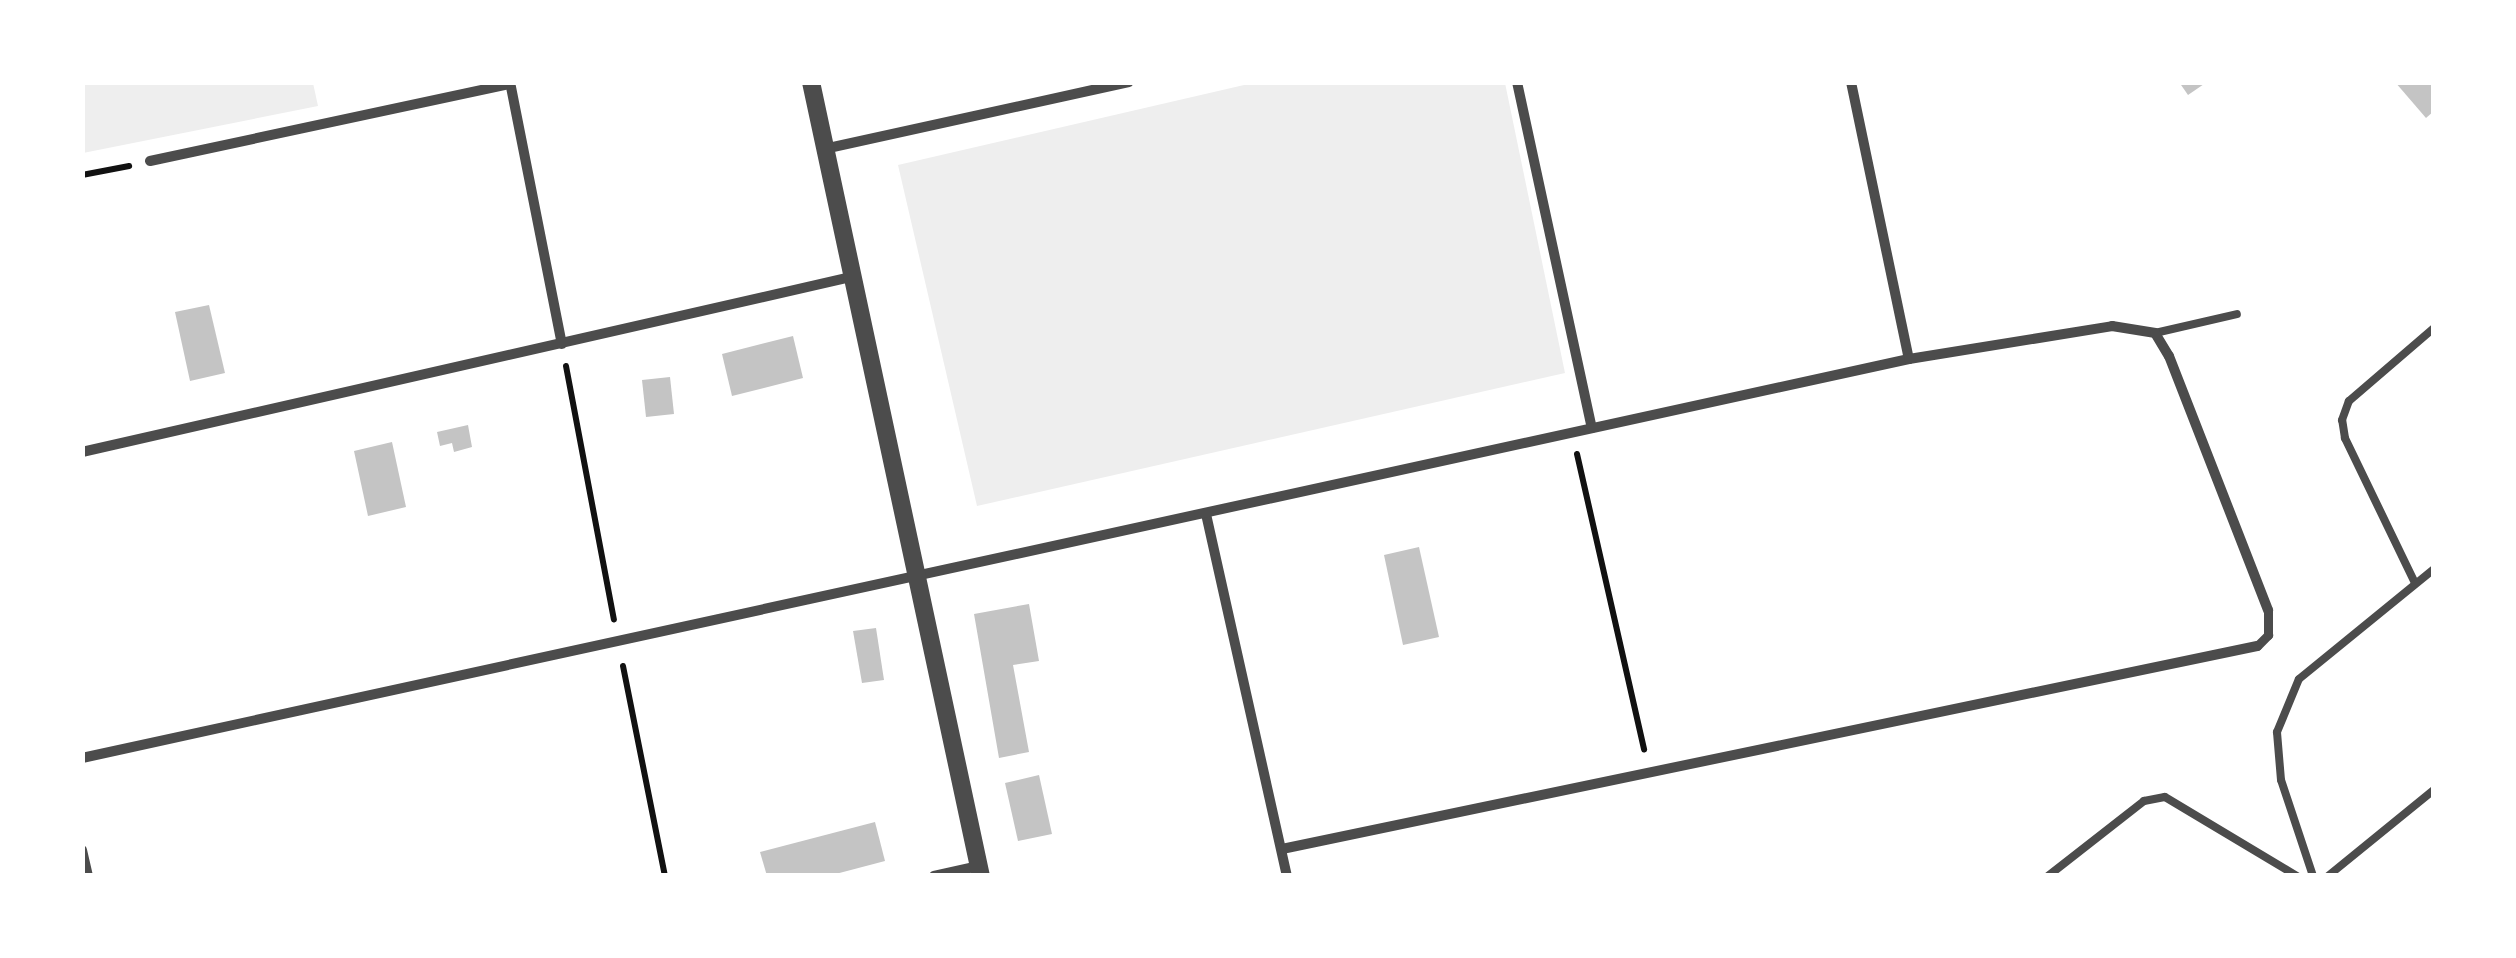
<!DOCTYPE html>
<style>
body{margin:0}
#map{position:relative;width:2516px;height:958px;overflow:hidden;background:#fff;font-family:"Work Sans",sans-serif}
div>[style]{position:absolute}
[style*='--x']{left:calc(var(--x)*1px);top:calc(var(--y)*1px);width:calc(var(--w)*1px);rotate:calc(var(--a)*1deg)}
.green>*{inset:0;background:#eee}
.building>*{inset:0;background:#c4c4c4}
.path>*{height:6px;margin:-3px;padding:0 3px;transform-origin:3px;border-radius:3px;background:#111}
.service>*{height:8px;margin:-4px;padding:0 4px;transform-origin:4px;border-radius:4px;background:#4c4c4c}
.pedestrian>*{height:9px;margin:-4.5px;padding:0 4.5px;transform-origin:4.5px;border-radius:4.5px;background:#4c4c4c}
.minor>*{height:10px;margin:-5px;padding:0 5px;transform-origin:5px;border-radius:5px;background:#4c4c4c}
.tertiary>*{height:18px;margin:-9px;padding:0 9px;transform-origin:9px;border-radius:9px;background:#4c4c4c}
span{translate:-50% -50%;white-space:nowrap;text-align:center;line-height:1.15;-webkit-text-stroke:8px #fff;paint-order:stroke}
.frame{position:absolute;inset:0;border:85px solid #fff;pointer-events:none}
</style>
<div id="map">
<div class="green">
<div style="clip-path:polygon(83px 82px,313px 83px,318px 106px,83px 153px)"></div>
<div style="clip-path:polygon(1257px 82px,1505px 83px,1565px 373px,977px 506px,898px 165px)"></div>
</div>
<div class="building">
<div style="clip-path:polygon(2179px 82px,2207px 82px,2188px 95px)"></div>
<div style="clip-path:polygon(2395px 82px,2434px 82px,2434px 111px,2426px 118px)"></div>
<div style="clip-path:polygon(209px 305px,225px 373px,190px 381px,175px 312px)"></div>
<div style="clip-path:polygon(793px 336px,803px 378px,732px 396px,722px 354px)"></div>
<div style="clip-path:polygon(670px 377px,674px 414px,646px 417px,642px 380px)"></div>
<div style="clip-path:polygon(468px 425px,472px 447px,454px 452px,452px 443px,440px 446px,437px 432px)"></div>
<div style="clip-path:polygon(392px 442px,406px 507px,368px 516px,354px 451px)"></div>
<div style="clip-path:polygon(1419px 547px,1439px 637px,1403px 645px,1384px 555px)"></div>
<div style="clip-path:polygon(1029px 604px,1039px 661px,1013px 665px,1029px 752px,999px 758px,974px 614px)"></div>
<div style="clip-path:polygon(876px 628px,884px 680px,862px 683px,853px 631px)"></div>
<div style="clip-path:polygon(1039px 775px,1052px 834px,1018px 841px,1005px 783px)"></div>
<div style="clip-path:polygon(875px 822px,885px 861px,828px 876px,767px 876px,760px 852px)"></div>
</div>
<div class="path">
<div style="--x:82;--y:175;--w:48;--a:-10.8"></div>
<div style="--x:566;--y:366;--w:258;--a:79.3"></div>
<div style="--x:1577;--y:454;--w:303;--a:77.2"></div>
<div style="--x:623;--y:666;--w:214;--a:78.7"></div>
</div>
<div class="service">
<div style="--x:2155;--y:333;--w:84;--a:-13"></div>
<div style="--x:2415;--y:583;--w:161;--a:-115.8"></div>
<div style="--x:2345;--y:438;--w:18;--a:-99"></div>
<div style="--x:2342;--y:420;--w:20;--a:-70"></div>
<div style="--x:2349;--y:401;--w:112;--a:-40.7"></div>
<div style="--x:2048;--y:876;--w:122;--a:-38"></div>
<div style="--x:2144;--y:801;--w:21;--a:-11"></div>
<div style="--x:2165;--y:797;--w:154;--a:30.9"></div>
<div style="--x:2313;--y:876;--w:101;--a:-108.4"></div>
<div style="--x:2281;--y:780;--w:48;--a:-94.8"></div>
<div style="--x:2277;--y:732;--w:57;--a:-67.5"></div>
<div style="--x:2299;--y:679;--w:174;--a:-39.2"></div>
<div style="--x:2328;--y:876;--w:136;--a:-39.1"></div>
</div>
<div class="pedestrian">
<div style="--x:2257;--y:646;--w:16;--a:-45"></div>
<div style="--x:2268;--y:635;--w:25;--a:-90"></div>
</div>
<div class="minor">
<div style="--x:510;--y:82;--w:267;--a:78.8"></div>
<div style="--x:1517;--y:82;--w:354;--a:77.8"></div>
<div style="--x:1851;--y:82;--w:283;--a:78.2"></div>
<div style="--x:824;--y:149;--w:312;--a:-12.4"></div>
<div style="--x:150;--y:161;--w:368;--a:-12.1"></div>
<div style="--x:82;--y:452;--w:789;--a:-12.82"></div>
<div style="--x:1206;--y:514;--w:371;--a:77.4"></div>
<div style="--x:82;--y:758;--w:1870;--a:-12.32"></div>
<div style="--x:1909;--y:359;--w:206;--a:-9.2"></div>
<div style="--x:2112;--y:326;--w:44;--a:9.2"></div>
<div style="--x:2155;--y:333;--w:27;--a:59"></div>
<div style="--x:2169;--y:356;--w:273;--a:68.7"></div>
<div style="--x:1282;--y:849;--w:996;--a:-11.76"></div>
<div style="--x:82;--y:850;--w:27;--a:77"></div>
<div style="--x:934;--y:876;--w:45;--a:-12.8"></div>
</div>
<div class="tertiary">
<div style="--x:811;--y:82;--w:812;--a:77.92"></div>
</div>
<div class="frame"></div>
</div>
